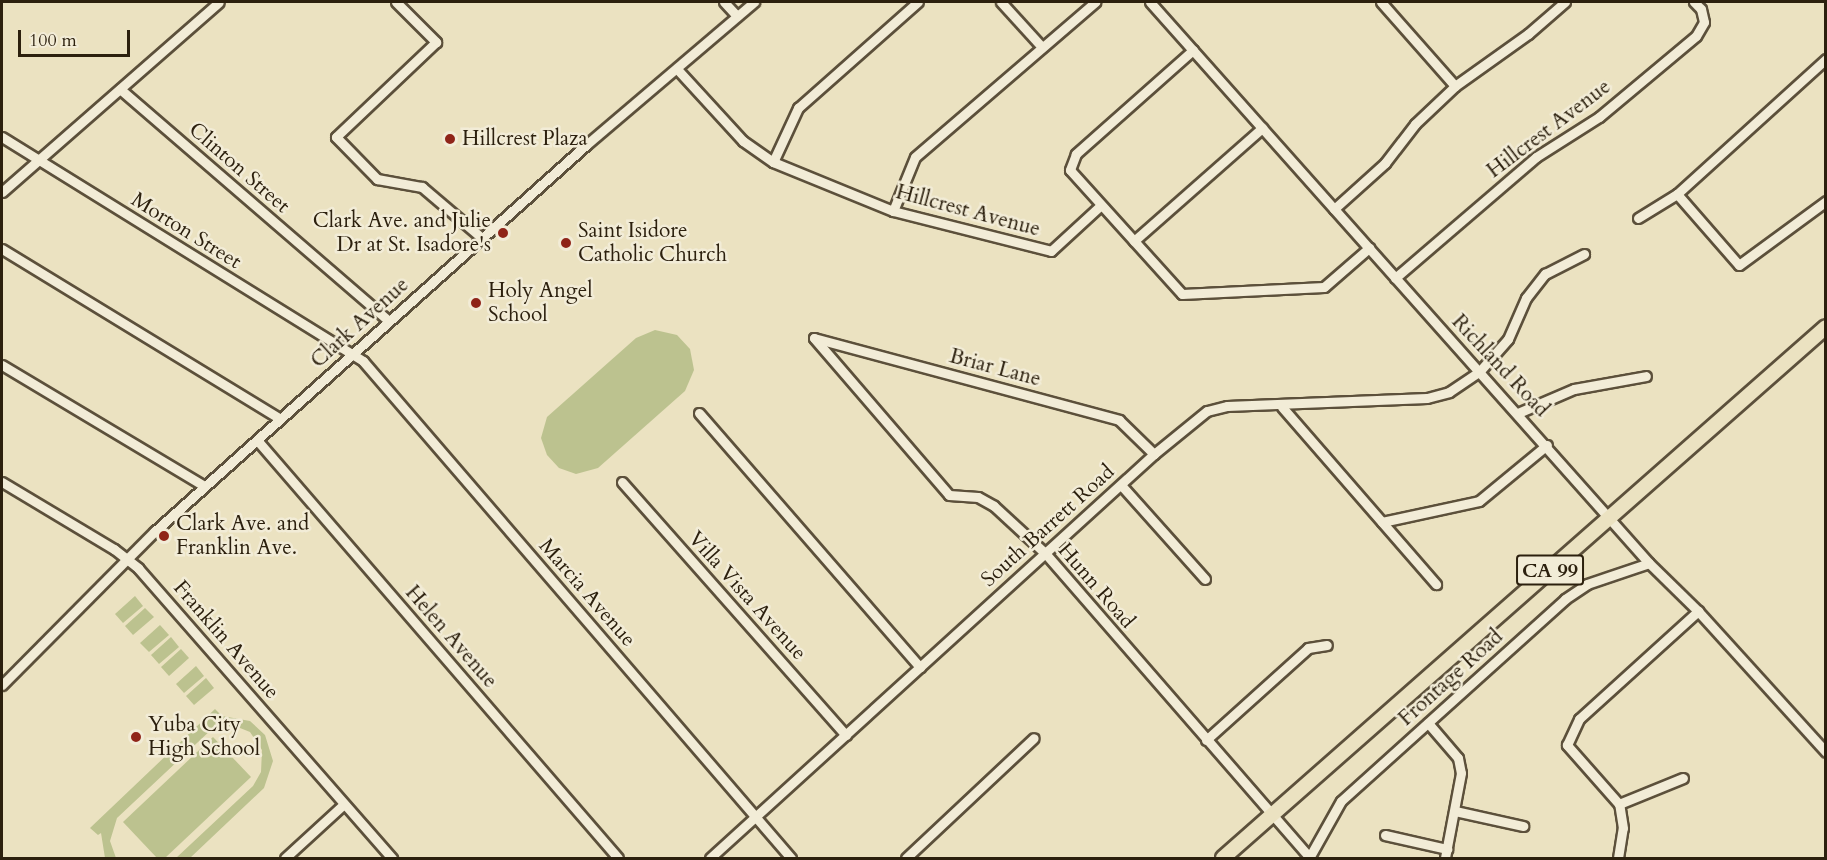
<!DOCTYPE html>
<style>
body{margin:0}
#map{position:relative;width:1827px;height:860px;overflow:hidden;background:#ebe2c1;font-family:Cardo,serif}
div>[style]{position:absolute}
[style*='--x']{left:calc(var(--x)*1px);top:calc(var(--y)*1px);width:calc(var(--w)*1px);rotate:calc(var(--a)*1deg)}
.green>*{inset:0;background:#bcc28f}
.roads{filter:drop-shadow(2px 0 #5c503b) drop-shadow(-2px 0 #5c503b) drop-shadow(0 2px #5c503b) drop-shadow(0 -2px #5c503b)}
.minor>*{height:9px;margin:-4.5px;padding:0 4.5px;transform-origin:4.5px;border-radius:4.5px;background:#f2ecd7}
.highway>*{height:14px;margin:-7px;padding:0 7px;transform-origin:7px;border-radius:7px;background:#ebe2c1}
.dots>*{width:16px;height:16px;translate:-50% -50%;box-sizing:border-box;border:3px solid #f2ecd7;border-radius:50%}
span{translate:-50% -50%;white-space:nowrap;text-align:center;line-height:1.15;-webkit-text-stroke:5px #f2ecd7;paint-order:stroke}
.shield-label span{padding:2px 4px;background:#f2ecd7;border:2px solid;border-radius:4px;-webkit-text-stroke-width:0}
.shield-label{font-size:20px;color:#2c200e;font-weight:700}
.street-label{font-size:21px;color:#2c200e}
.poi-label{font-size:21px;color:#2c200e}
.left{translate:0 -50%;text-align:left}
.right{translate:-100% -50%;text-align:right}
.frame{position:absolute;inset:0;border:3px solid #2c200e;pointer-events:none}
.scale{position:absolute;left:18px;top:30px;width:112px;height:27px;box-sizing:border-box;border:3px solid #2c200e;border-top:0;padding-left:8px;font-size:18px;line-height:21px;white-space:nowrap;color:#2c200e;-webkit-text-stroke:4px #f2ecd7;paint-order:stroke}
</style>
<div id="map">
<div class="green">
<div style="clip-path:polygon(655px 330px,677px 335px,690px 349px,694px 370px,685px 391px,598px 468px,576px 474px,559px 468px,547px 455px,541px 438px,547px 417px,636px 338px)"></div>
<div style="clip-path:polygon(135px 596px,143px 606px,123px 623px,115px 614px)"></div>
<div style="clip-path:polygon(145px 608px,154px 617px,133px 635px,125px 626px)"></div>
<div style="clip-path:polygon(160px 625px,169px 635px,149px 652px,140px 643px)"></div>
<div style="clip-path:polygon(171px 637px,179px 647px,159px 664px,151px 655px)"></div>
<div style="clip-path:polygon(181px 649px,189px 658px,169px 676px,161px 667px)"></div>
<div style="clip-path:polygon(196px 666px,204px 676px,184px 693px,176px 684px)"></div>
<div style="clip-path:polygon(206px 678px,214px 688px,194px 705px,186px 696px)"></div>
<div style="clip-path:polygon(215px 709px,222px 716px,250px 721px,265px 735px,273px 761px,264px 788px,190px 858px,176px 858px,253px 786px,261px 772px,262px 750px,250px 732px,235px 726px,213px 728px,117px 818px,110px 841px,116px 858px,105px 858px,101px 833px,98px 835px,90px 828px)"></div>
<div style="clip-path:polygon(213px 737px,251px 777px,165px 858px,157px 858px,123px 822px)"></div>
</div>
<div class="roads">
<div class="minor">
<div style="--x:396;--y:2;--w:57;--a:45"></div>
<div style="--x:436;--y:42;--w:138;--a:136.5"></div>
<div style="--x:336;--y:137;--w:59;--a:45.7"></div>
<div style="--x:377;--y:179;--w:46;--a:10.1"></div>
<div style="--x:422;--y:187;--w:79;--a:40.4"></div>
<div style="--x:724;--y:2;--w:19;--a:47"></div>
<div style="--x:1001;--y:2;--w:61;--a:47.7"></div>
<div style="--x:1150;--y:2;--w:751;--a:48.35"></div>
<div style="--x:1649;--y:563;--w:69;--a:44.4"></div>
<div style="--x:1698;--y:611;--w:190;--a:47.8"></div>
<div style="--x:1381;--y:2;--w:112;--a:48.6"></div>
<div style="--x:1193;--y:50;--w:157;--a:138.4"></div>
<div style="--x:1076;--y:154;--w:17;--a:111"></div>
<div style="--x:1070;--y:170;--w:167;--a:47.9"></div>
<div style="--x:1182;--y:294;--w:142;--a:-2.8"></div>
<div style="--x:1324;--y:287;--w:60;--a:-40.9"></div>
<div style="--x:677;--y:69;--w:98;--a:47.5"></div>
<div style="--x:743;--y:141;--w:37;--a:35"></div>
<div style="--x:773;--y:162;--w:130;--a:22.2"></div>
<div style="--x:893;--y:211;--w:163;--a:14.2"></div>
<div style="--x:1051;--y:251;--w:68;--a:-42.6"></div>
<div style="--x:120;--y:89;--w:355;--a:40.8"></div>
<div style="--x:2;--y:137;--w:425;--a:31.8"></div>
<div style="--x:363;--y:361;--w:656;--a:49.27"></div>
<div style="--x:773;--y:162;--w:60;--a:-65.2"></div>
<div style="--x:798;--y:108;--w:160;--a:-41.5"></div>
<div style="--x:2;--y:192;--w:288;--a:-41.2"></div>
<div style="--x:1677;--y:194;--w:94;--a:48.9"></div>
<div style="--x:1739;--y:265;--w:108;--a:-36.3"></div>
<div style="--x:1334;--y:209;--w:69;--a:-42"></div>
<div style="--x:1385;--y:163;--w:49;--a:-52.4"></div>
<div style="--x:1415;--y:124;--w:55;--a:-43.5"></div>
<div style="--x:1455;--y:86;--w:90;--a:-35.5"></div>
<div style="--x:1528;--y:34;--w:49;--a:-40.9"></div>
<div style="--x:893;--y:211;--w:58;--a:-67.8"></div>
<div style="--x:915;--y:157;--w:238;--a:-40.7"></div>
<div style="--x:1638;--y:218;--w:46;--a:-31.6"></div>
<div style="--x:1677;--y:194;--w:201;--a:-42.2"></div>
<div style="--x:1134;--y:241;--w:171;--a:-41.4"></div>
<div style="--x:2;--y:249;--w:326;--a:31.4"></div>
<div style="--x:1395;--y:278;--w:186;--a:-40.6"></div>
<div style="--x:1536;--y:157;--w:75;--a:-32.4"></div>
<div style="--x:1599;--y:117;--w:126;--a:-39.9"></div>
<div style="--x:1696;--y:36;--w:16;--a:-60"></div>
<div style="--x:1704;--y:22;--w:13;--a:-103"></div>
<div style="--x:1701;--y:9;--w:10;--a:-135"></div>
<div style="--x:814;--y:338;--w:207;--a:49.3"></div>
<div style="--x:949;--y:495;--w:29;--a:4"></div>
<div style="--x:978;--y:497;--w:18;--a:29"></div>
<div style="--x:994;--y:506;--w:69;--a:42.7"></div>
<div style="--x:1045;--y:553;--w:404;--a:49"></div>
<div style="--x:814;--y:338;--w:316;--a:15"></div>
<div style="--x:1119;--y:420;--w:49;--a:44.2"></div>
<div style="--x:2;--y:365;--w:235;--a:30.9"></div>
<div style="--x:1282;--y:407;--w:235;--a:49"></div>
<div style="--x:699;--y:413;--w:337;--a:49"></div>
<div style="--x:1518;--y:413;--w:61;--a:-23.2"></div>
<div style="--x:1574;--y:389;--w:73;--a:-10.2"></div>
<div style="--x:257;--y:440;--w:552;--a:49.18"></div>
<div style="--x:2;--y:482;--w:131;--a:30.9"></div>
<div style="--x:114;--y:549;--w:31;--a:38"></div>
<div style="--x:138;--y:568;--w:386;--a:48.8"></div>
<div style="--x:622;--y:482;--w:338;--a:48.5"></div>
<div style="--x:1121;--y:485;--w:126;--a:48.2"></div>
<div style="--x:1382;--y:522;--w:99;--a:-12.2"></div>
<div style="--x:1479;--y:501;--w:88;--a:-39.5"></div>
<div style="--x:2;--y:685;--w:216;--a:-45.2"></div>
<div style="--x:154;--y:532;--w:580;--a:-41.86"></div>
<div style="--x:586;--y:145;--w:221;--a:-40.4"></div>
<div style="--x:1428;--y:723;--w:46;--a:49.4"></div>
<div style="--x:1458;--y:758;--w:15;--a:79"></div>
<div style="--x:1461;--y:773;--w:86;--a:100.7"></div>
<div style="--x:1206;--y:740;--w:137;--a:-42"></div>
<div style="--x:1308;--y:648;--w:19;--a:-9"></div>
<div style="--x:1619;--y:804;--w:69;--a:-22.1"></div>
<div style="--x:1455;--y:811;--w:70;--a:12.4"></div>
<div style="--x:1385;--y:835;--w:64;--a:12.7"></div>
<div style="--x:285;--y:858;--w:80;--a:-42.5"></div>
<div style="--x:710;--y:858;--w:600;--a:-42.3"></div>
<div style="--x:1154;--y:454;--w:68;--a:-39.1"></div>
<div style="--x:1207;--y:411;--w:21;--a:-14"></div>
<div style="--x:1227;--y:406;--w:200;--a:-2.3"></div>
<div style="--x:1427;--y:398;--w:23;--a:-15"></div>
<div style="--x:1449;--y:392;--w:36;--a:-34"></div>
<div style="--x:1479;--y:372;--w:44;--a:-48.7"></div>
<div style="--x:1508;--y:339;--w:45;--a:-66.3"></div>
<div style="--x:1526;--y:298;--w:31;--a:-52"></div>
<div style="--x:1545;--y:274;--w:44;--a:-27.1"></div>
<div style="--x:906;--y:858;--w:175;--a:-43.2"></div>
<div style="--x:1309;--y:858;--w:65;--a:-60.7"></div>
<div style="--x:1341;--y:801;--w:302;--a:-42"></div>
<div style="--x:1565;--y:599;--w:27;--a:-34"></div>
<div style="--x:1587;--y:584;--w:65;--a:-18.7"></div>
<div style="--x:1618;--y:858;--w:30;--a:-81"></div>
<div style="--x:1623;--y:828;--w:24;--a:-99"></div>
<div style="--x:1619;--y:804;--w:79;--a:-131.4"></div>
<div style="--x:1567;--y:745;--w:29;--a:-65"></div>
<div style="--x:1579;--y:719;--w:161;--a:-42.2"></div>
</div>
<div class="highway">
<div style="--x:1223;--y:858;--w:803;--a:-41.37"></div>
</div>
</div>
<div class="dots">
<div style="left:450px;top:139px;background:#8f2418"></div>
<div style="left:503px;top:233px;background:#8f2418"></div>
<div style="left:566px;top:243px;background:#8f2418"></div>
<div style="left:476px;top:303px;background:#8f2418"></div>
<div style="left:164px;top:536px;background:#8f2418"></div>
<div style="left:136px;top:737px;background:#8f2418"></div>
</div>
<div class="shield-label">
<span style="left:1550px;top:570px">CA 99</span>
</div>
<div class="street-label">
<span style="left:1549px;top:129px;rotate:-37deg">Hillcrest Avenue</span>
<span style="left:239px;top:168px;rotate:41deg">Clinton Street</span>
<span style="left:968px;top:211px;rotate:15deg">Hillcrest Avenue</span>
<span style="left:186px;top:231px;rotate:32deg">Morton Street</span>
<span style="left:360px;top:323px;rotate:-42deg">Clark Avenue</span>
<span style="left:1500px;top:366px;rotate:47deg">Richland Road</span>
<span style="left:995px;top:368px;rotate:15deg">Briar Lane</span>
<span style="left:1048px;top:526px;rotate:-42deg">South Barrett Road</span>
<span style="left:1096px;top:586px;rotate:49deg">Hunn Road</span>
<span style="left:587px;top:593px;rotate:49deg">Marcia Avenue</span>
<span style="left:747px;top:596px;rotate:48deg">Villa Vista Avenue</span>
<span style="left:451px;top:637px;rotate:49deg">Helen Avenue</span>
<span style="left:226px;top:640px;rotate:49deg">Franklin Avenue</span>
<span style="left:1451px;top:678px;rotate:-42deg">Frontage Road</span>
</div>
<div class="poi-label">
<span class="left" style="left:462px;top:139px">Hillcrest Plaza</span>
<span class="right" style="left:491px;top:233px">Clark Ave. and Julie<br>Dr at St. Isadore's</span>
<span class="left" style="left:578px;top:243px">Saint Isidore<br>Catholic Church</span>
<span class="left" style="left:488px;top:303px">Holy Angel<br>School</span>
<span class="left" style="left:176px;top:536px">Clark Ave. and<br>Franklin Ave.</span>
<span class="left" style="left:148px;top:737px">Yuba City<br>High School</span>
</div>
<div class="frame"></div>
<div class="scale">100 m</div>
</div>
